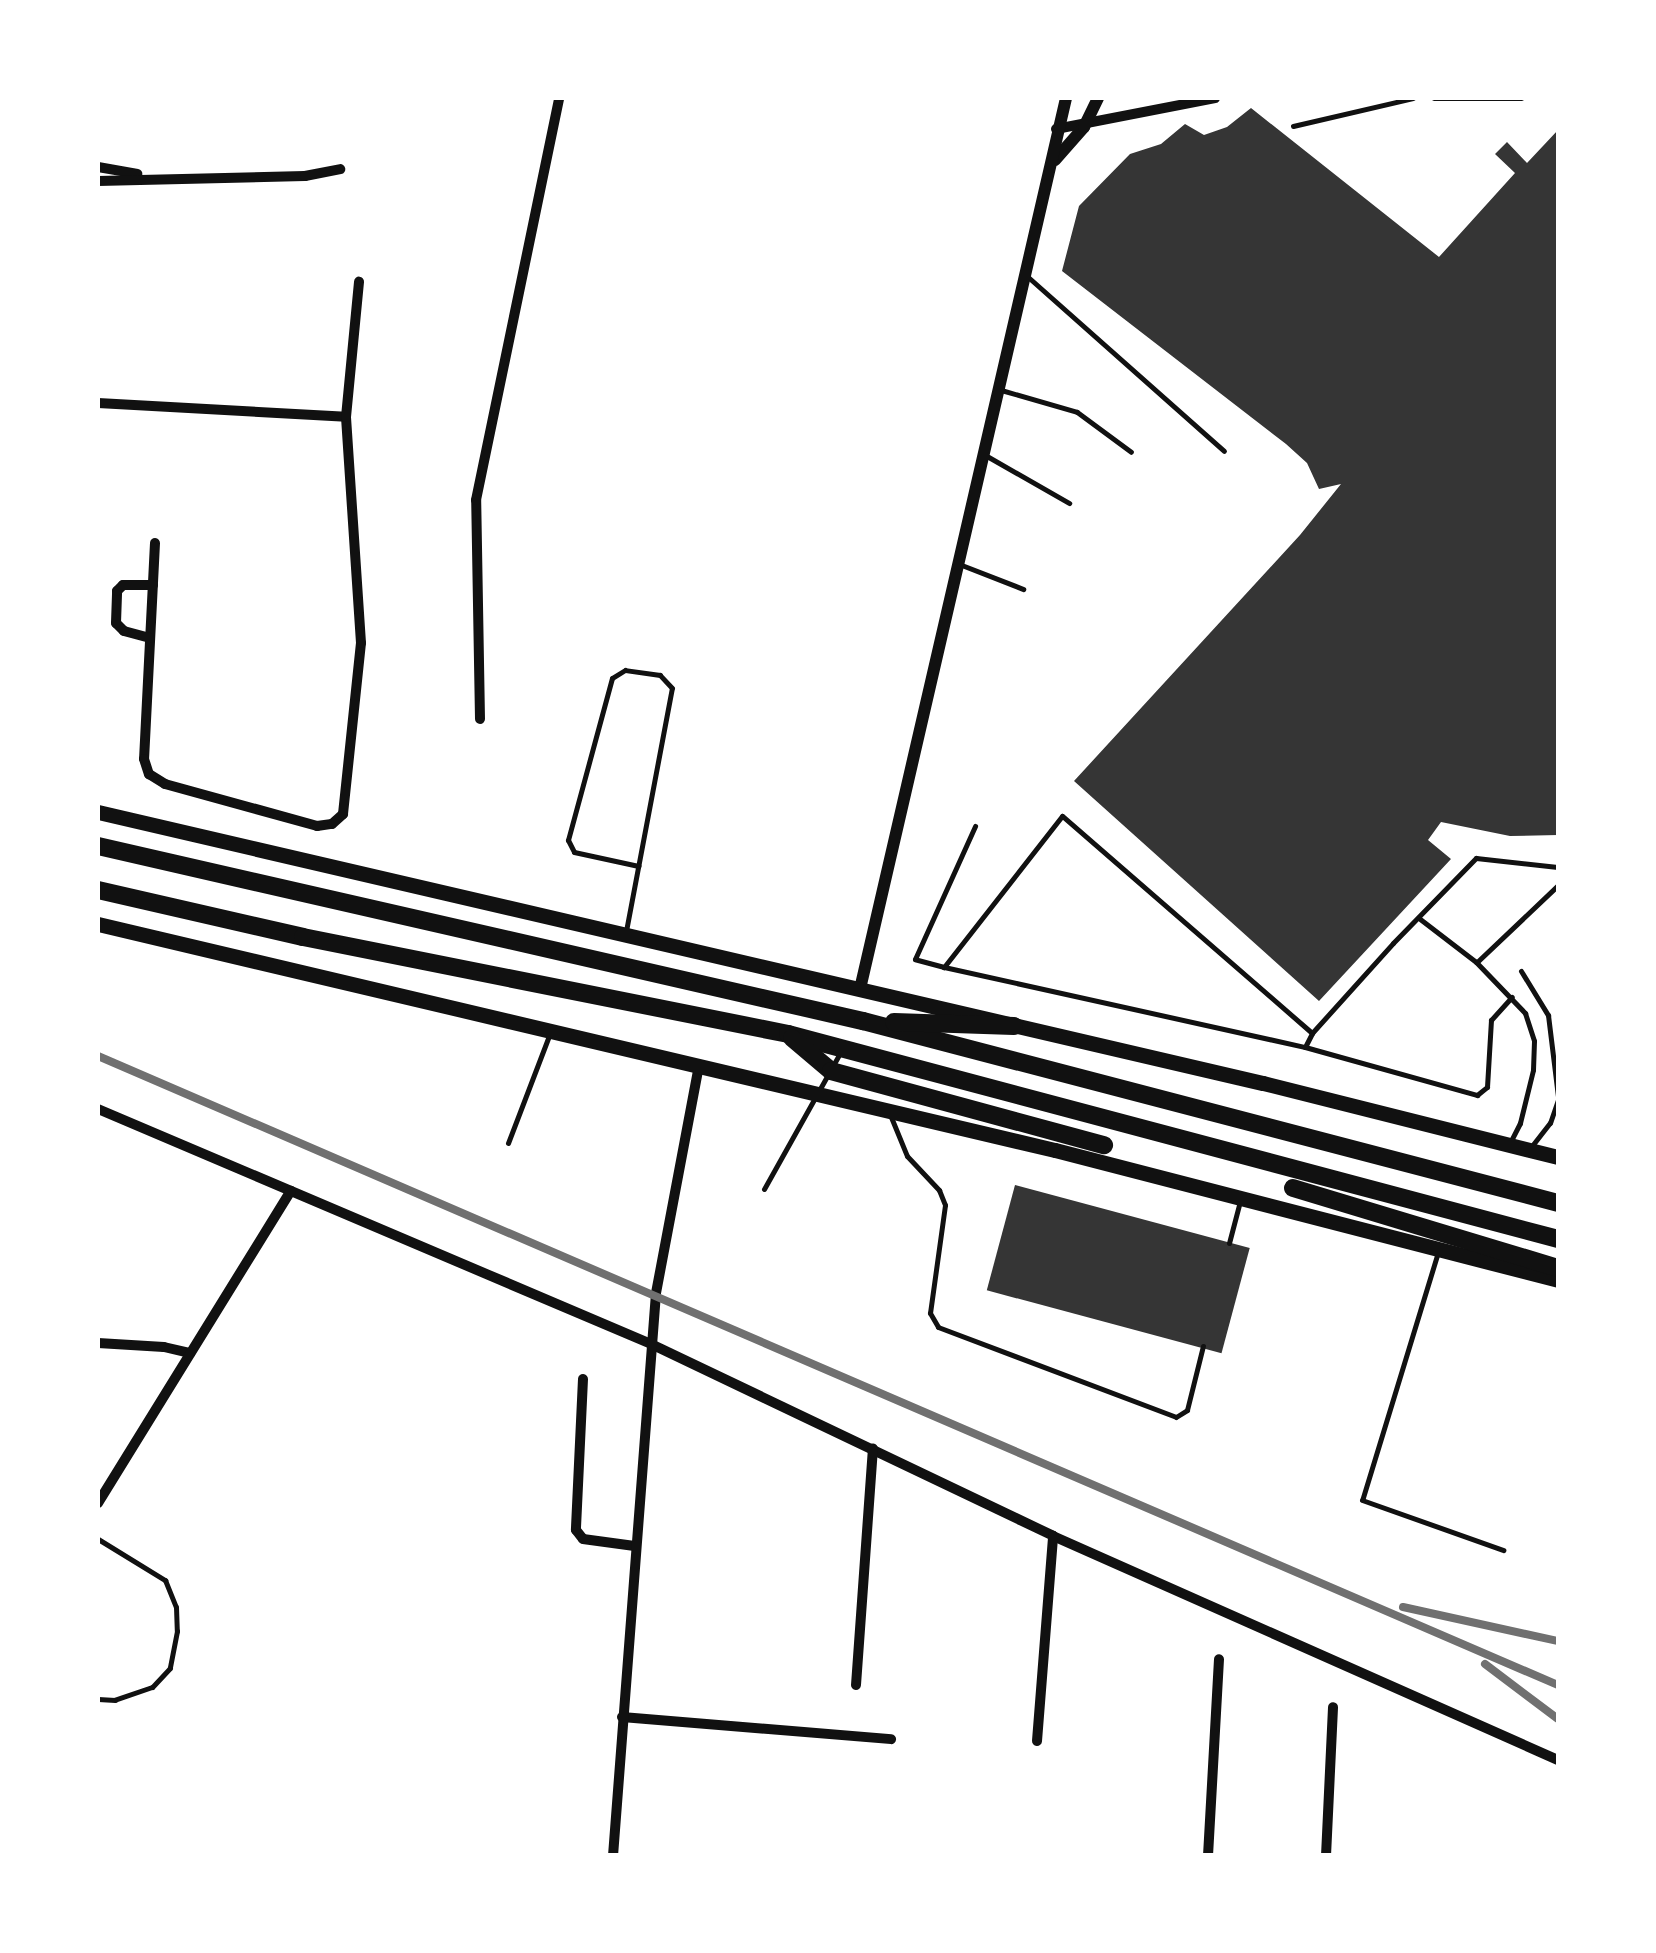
<!DOCTYPE html>
<html>
<head>
<meta charset="utf-8">
<style>
	body { margin:0 }
	#map { position:relative; width:1656px; height:1953px; overflow:hidden; background:#fff; font-family:Mulish,sans-serif }
	div>[style] { position:absolute }
	.building>* { inset:0; background:#353535; transform-origin:0 0 }
	.service>* { height:5px; margin:-2.5px; padding:0 2.5px; transform-origin:2.5px; border-radius:2.5px; background:#111 }
	.minor>* { height:10px; margin:-5px; padding:0 5px; transform-origin:5px; border-radius:5px; background:#111 }
	.tertiary>* { height:12px; margin:-6px; padding:0 6px; transform-origin:6px; border-radius:6px; background:#111 }
	.secondary>* { height:15px; margin:-7.5px; padding:0 7.5px; transform-origin:7.5px; border-radius:7.5px; background:#111 }
	.primary>* { height:18px; margin:-9px; padding:0 9px; transform-origin:9px; border-radius:9px; background:#111 }
	.rail>* { height:8px; margin:-4px; padding:0 4px; transform-origin:4px; border-radius:4px; background:#707070 }
	span { translate:-50% -50%; white-space:nowrap; text-align:center; line-height:1.15; -webkit-text-stroke:9px #fff; paint-order:stroke }
	.frame { position:absolute; inset:0; border:100px solid #fff; pointer-events:none }
</style>
</head>
<body>
<div id="map">
	<div class="building">
		<div style="clip-path:polygon(1251px 108px,1439px 257px,1515px 173px,1495px 154px,1507px 142px,1527px 163px,1558px 130px,1558px 835px,1510px 836px,1441px 822px,1428px 840px,1451px 859px,1319px 1001px,1074px 781px,1300px 535px,1341px 484px,1319px 489px,1307px 463px,1286px 444px,1062px 271px,1079px 206px,1130px 154px,1161px 144px,1185px 124px,1204px 135px,1227px 127px)"></div>
		<div style="left:1015px;top:1185px;width:243px;height:109px;rotate:15deg"></div>
	</div>
	<div class="service">
		<div style="left:1434px;top:98px;width:87px"></div>
		<div style="left:1293px;top:126px;width:123px;rotate:-13.1deg"></div>
		<div style="left:1028px;top:277px;width:262px;rotate:41.6deg"></div>
		<div style="left:1001px;top:390px;width:79px;rotate:16.1deg"></div>
		<div style="left:1077px;top:412px;width:67px;rotate:36.5deg"></div>
		<div style="left:985px;top:455px;width:97px;rotate:29.7deg"></div>
		<div style="left:959px;top:564px;width:69px;rotate:21.3deg"></div>
		<div style="left:1420px;top:919px;width:71px;rotate:37.5deg"></div>
		<div style="left:1476px;top:962px;width:71px;rotate:46.1deg"></div>
		<div style="left:1525px;top:1013px;width:29px;rotate:72deg"></div>
		<div style="left:1534px;top:1041px;width:29px;rotate:92deg"></div>
		<div style="left:1533px;top:1070px;width:55px;rotate:103.8deg"></div>
		<div style="left:1520px;top:1123px;width:22px;rotate:117deg"></div>
		<div style="left:626px;top:931px;width:247px;rotate:-79.3deg"></div>
		<div style="left:672px;top:688px;width:18px;rotate:-133deg"></div>
		<div style="left:660px;top:675px;width:35px;rotate:-172deg"></div>
		<div style="left:625px;top:670px;width:15px;rotate:148deg"></div>
		<div style="left:612px;top:678px;width:168px;rotate:105.2deg"></div>
		<div style="left:568px;top:840px;width:13px;rotate:63deg"></div>
		<div style="left:574px;top:852px;width:66px;rotate:12.3deg"></div>
		<div style="left:1477px;top:962px;width:112px;rotate:-43.5deg"></div>
		<div style="left:944px;top:967px;width:30px;rotate:-165deg"></div>
		<div style="left:915px;top:959px;width:146px;rotate:-65.7deg"></div>
		<div style="left:1521px;top:971px;width:52px;rotate:58.5deg"></div>
		<div style="left:1548px;top:1015px;width:82px;rotate:83deg"></div>
		<div style="left:1312px;top:1033px;width:331px;rotate:-139deg"></div>
		<div style="left:1062px;top:816px;width:192px;rotate:128deg"></div>
		<div style="left:944px;top:967px;width:370px;rotate:12.5deg"></div>
		<div style="left:1305px;top:1047px;width:179px;rotate:15.6deg"></div>
		<div style="left:1477px;top:1095px;width:13px;rotate:-39deg"></div>
		<div style="left:1487px;top:1087px;width:67px;rotate:-86.6deg"></div>
		<div style="left:1491px;top:1020px;width:31px;rotate:-48deg"></div>
		<div style="left:1305px;top:1047px;width:16px;rotate:-63deg"></div>
		<div style="left:1312px;top:1033px;width:121px;rotate:-48deg"></div>
		<div style="left:1393px;top:943px;width:119px;rotate:-45.7deg"></div>
		<div style="left:1476px;top:858px;width:82px;rotate:6.3deg"></div>
		<div style="left:891px;top:1117px;width:42px;rotate:67.7deg"></div>
		<div style="left:907px;top:1156px;width:47px;rotate:46.7deg"></div>
		<div style="left:939px;top:1190px;width:16px;rotate:68deg"></div>
		<div style="left:945px;top:1205px;width:109px;rotate:97.9deg"></div>
		<div style="left:930px;top:1313px;width:16px;rotate:60deg"></div>
		<div style="left:938px;top:1327px;width:254px;rotate:20.7deg"></div>
		<div style="left:1176px;top:1417px;width:13px;rotate:-32deg"></div>
		<div style="left:1187px;top:1410px;width:66px;rotate:-76deg"></div>
		<div style="left:508px;top:1143px;width:118px;rotate:-69.1deg"></div>
		<div style="left:1531px;top:1147px;width:31px;rotate:-52deg"></div>
		<div style="left:1550px;top:1123px;width:24px;rotate:-71deg"></div>
		<div style="left:764px;top:1189px;width:158px;rotate:-60.8deg"></div>
		<div style="left:1229px;top:1243px;width:43px;rotate:-75.3deg"></div>
		<div style="left:1438px;top:1252px;width:259px;rotate:107deg"></div>
		<div style="left:1362px;top:1500px;width:150px;rotate:19.5deg"></div>
		<div style="left:98px;top:1539px;width:79px;rotate:31.5deg"></div>
		<div style="left:165px;top:1580px;width:29px;rotate:68deg"></div>
		<div style="left:176px;top:1607px;width:24px;rotate:88deg"></div>
		<div style="left:177px;top:1631px;width:38px;rotate:101deg"></div>
		<div style="left:170px;top:1668px;width:26px;rotate:133deg"></div>
		<div style="left:152px;top:1687px;width:39px;rotate:161deg"></div>
		<div style="left:115px;top:1700px;width:17px;rotate:-177deg"></div>
	</div>
	<div class="minor">
		<div style="left:1056px;top:129px;width:162px;rotate:-11deg"></div>
		<div style="left:98px;top:167px;width:40px;rotate:10deg"></div>
		<div style="left:98px;top:181px;width:207px;rotate:-1.4deg"></div>
		<div style="left:305px;top:176px;width:36px;rotate:-11deg"></div>
		<div style="left:98px;top:403px;width:248px;rotate:3.2deg"></div>
		<div style="left:155px;top:543px;width:216px;rotate:92.9deg"></div>
		<div style="left:144px;top:759px;width:16px;rotate:72deg"></div>
		<div style="left:149px;top:774px;width:19px;rotate:32deg"></div>
		<div style="left:165px;top:784px;width:158px;rotate:15.4deg"></div>
		<div style="left:317px;top:826px;width:15px;rotate:-8deg"></div>
		<div style="left:332px;top:824px;width:15px;rotate:-42deg"></div>
		<div style="left:343px;top:814px;width:172px;rotate:-84deg"></div>
		<div style="left:361px;top:643px;width:226px;rotate:-93.8deg"></div>
		<div style="left:346px;top:417px;width:136px;rotate:-84.5deg"></div>
		<div style="left:150px;top:638px;width:27px;rotate:-165deg"></div>
		<div style="left:124px;top:631px;width:11px;rotate:-135deg"></div>
		<div style="left:116px;top:623px;width:32px;rotate:-88deg"></div>
		<div style="left:117px;top:591px;width:8px;rotate:-45deg"></div>
		<div style="left:123px;top:585px;width:30px"></div>
		<div style="left:480px;top:719px;width:219px;rotate:-91deg"></div>
		<div style="left:476px;top:500px;width:410px;rotate:-78.3deg"></div>
		<div style="left:98px;top:1109px;width:601px;rotate:23.02deg"></div>
		<div style="left:651px;top:1344px;width:445px;rotate:25.5deg"></div>
		<div style="left:1053px;top:1536px;width:552px;rotate:23.92deg"></div>
		<div style="left:98px;top:1343px;width:66px;rotate:3.5deg"></div>
		<div style="left:164px;top:1347px;width:27px;rotate:13deg"></div>
		<div style="left:583px;top:1379px;width:151px;rotate:92.7deg"></div>
		<div style="left:576px;top:1530px;width:11px;rotate:52deg"></div>
		<div style="left:583px;top:1539px;width:52px;rotate:7.7deg"></div>
		<div style="left:98px;top:1503px;width:367px;rotate:-58.3deg"></div>
		<div style="left:856px;top:1685px;width:237px;rotate:-85.9deg"></div>
		<div style="left:622px;top:1717px;width:270px;rotate:4.7deg"></div>
		<div style="left:1037px;top:1741px;width:206px;rotate:-85.5deg"></div>
		<div style="left:613px;top:1856px;width:565px;rotate:-85.63deg"></div>
		<div style="left:656px;top:1293px;width:232px;rotate:-79.3deg"></div>
		<div style="left:1208px;top:1856px;width:197px;rotate:-86.8deg"></div>
		<div style="left:1326px;top:1856px;width:149px;rotate:-87.3deg"></div>
	</div>
	<div class="tertiary">
		<div style="left:1055px;top:160px;width:44px;rotate:-48.7deg"></div>
		<div style="left:1084px;top:127px;width:32px;rotate:-64deg"></div>
		<div style="left:860px;top:989px;width:915px;rotate:-76.98deg"></div>
	</div>
	<div class="secondary">
		<div style="left:98px;top:812px;width:1196px;rotate:13.1deg"></div>
		<div style="left:1263px;top:1083px;width:304px;rotate:14.1deg"></div>
		<div style="left:98px;top:924px;width:983px;rotate:13.29deg"></div>
		<div style="left:1055px;top:1150px;width:520px;rotate:14.49deg"></div>
	</div>
	<div class="primary">
		<div style="left:98px;top:846px;width:785px;rotate:12.89deg"></div>
		<div style="left:863px;top:1021px;width:718px;rotate:14.67deg"></div>
		<div style="left:98px;top:890px;width:210px;rotate:12.9deg"></div>
		<div style="left:303px;top:937px;width:495px;rotate:11.3deg"></div>
		<div style="left:788px;top:1034px;width:797px;rotate:14.91deg"></div>
		<div style="left:894px;top:1022px;width:120px;rotate:1.9deg"></div>
		<div style="left:792px;top:1038px;width:51px;rotate:40.2deg"></div>
		<div style="left:831px;top:1071px;width:283px;rotate:15.2deg"></div>
		<div style="left:1293px;top:1188px;width:277px;rotate:16.8deg"></div>
	</div>
	<div class="rail">
		<div style="left:98px;top:1056px;width:1590px;rotate:23.31deg"></div>
		<div style="left:1403px;top:1607px;width:159px;rotate:12.4deg"></div>
		<div style="left:1485px;top:1664px;width:91px;rotate:37deg"></div>
	</div>
	<div class="frame"></div>
</div>
</body>
</html>
